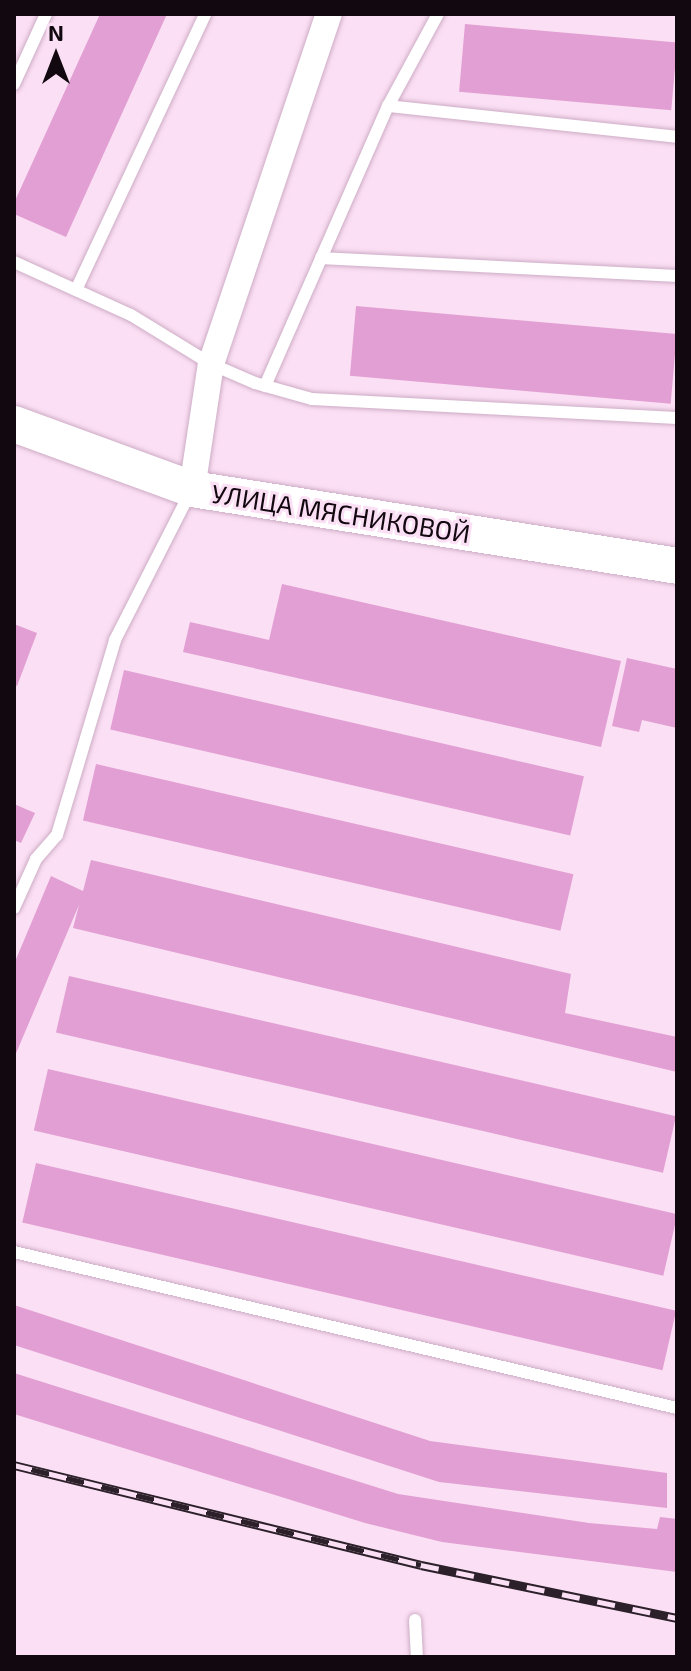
<!DOCTYPE html>
<html>
<head>
<meta charset="utf-8">
<style>
	body { margin:0 }
	#map { position:relative; width:691px; height:1671px; overflow:hidden; background:#fbdff4; font-family:"Exo 2",sans-serif }
	div>[style] { position:absolute }
	.building>* { inset:0; background:#e29fd3; transform-origin:0 0 }
	.roads { filter:drop-shadow(0 0 2px #cdacc5) drop-shadow(0 0 2px #cdacc5) }
	.lane>* { height:12px; margin:-6px; padding:0 6px; transform-origin:6px; border-radius:6px; background:#fff }
	.street>* { height:26px; margin:-13px; padding:0 13px; transform-origin:13px; border-radius:13px; background:#fff }
	.secondary>* { height:36px; margin:-18px; padding:0 18px; transform-origin:18px; border-radius:18px; background:#fff }
	.rail>* { height:9px; margin-top:-4.5px; transform-origin:0; background:repeating-linear-gradient(90deg,#fbdff4 0 18px,#2c202a 0 36px); box-sizing:border-box; border-block:2px solid #2c202a }
	span { translate:-50% -50%; white-space:nowrap; text-align:center; line-height:1.15; -webkit-text-stroke:6px #fbdff4; paint-order:stroke }
	.street-label { font-size:26px; color:#120810 }
	.frame { position:absolute; inset:0; border:16px solid #120810; pointer-events:none }
	.north { position:absolute; left:16px; top:16px; width:80px; height:80px; -webkit-text-stroke:6px #fbdff4; paint-order:stroke; rotate:0deg; font-size:22px; font-weight:700; line-height:32px; text-align:center; color:#120810 }
	.north::after { content:''; display:block; margin:auto; width:28px; height:36px; background:#120810; clip-path:polygon(50% 0,100% 100%,50% 72%,0 100%) }
</style>
</head>
<body>
<div id="map">
	<div class="building">
		<div style="clip-path:polygon(100px 14px,167px 14px,66px 237px,14px 214px,14px 203px)"></div>
		<div style="left:465px;top:24px;width:213px;height:68px;rotate:5deg"></div>
		<div style="left:356px;top:306px;width:322px;height:70px;rotate:5deg"></div>
		<div style="clip-path:polygon(282px 584px,621px 661px,601px 747px,183px 652px,190px 622px,269px 640px)"></div>
		<div style="clip-path:polygon(14px 624px,37px 633px,17px 686px,14px 685px)"></div>
		<div style="clip-path:polygon(627px 658px,677px 669px,677px 728px,642px 720px,639px 732px,612px 726px)"></div>
		<div style="left:124px;top:670px;width:472px;height:61px;rotate:13deg"></div>
		<div style="left:96px;top:764px;width:490px;height:58px;rotate:13deg"></div>
		<div style="clip-path:polygon(14px 804px,35px 813px,21px 843px,14px 840px)"></div>
		<div style="clip-path:polygon(91px 860px,571px 974px,565px 1013px,677px 1037px,677px 1072px,73px 928px,79px 905px,14px 1058px,14px 964px,51px 876px,83px 891px)"></div>
		<div style="left:69px;top:976px;width:623px;height:58px;rotate:13deg"></div>
		<div style="left:48px;top:1069px;width:646px;height:63px;rotate:13deg"></div>
		<div style="left:36px;top:1163px;width:657px;height:61px;rotate:13deg"></div>
		<div style="clip-path:polygon(14px 1305px,430px 1441px,667px 1473px,667px 1508px,439px 1482px,14px 1345px)"></div>
		<div style="clip-path:polygon(14px 1373px,398px 1494px,589px 1523px,657px 1529px,660px 1517px,677px 1519px,677px 1572px,442px 1542px,365px 1523px,14px 1414px)"></div>
	</div>
	<div class="roads">
		<div class="lane">
			<div style="left:14px;top:84px;width:77px;rotate:-65.4deg"></div>
			<div style="left:388px;top:106px;width:291px;rotate:6.1deg"></div>
			<div style="left:321px;top:258px;width:356px;rotate:2.9deg"></div>
			<div style="left:14px;top:262px;width:128px;rotate:24.4deg"></div>
			<div style="left:131px;top:315px;width:94px;rotate:31.5deg"></div>
			<div style="left:211px;top:364px;width:48px;rotate:23.4deg"></div>
			<div style="left:255px;top:383px;width:59px;rotate:15.7deg"></div>
			<div style="left:312px;top:399px;width:365px;rotate:3deg"></div>
			<div style="left:76px;top:290px;width:305px;rotate:-64.9deg"></div>
			<div style="left:265px;top:386px;width:306px;rotate:-66.3deg"></div>
			<div style="left:388px;top:106px;width:105px;rotate:-61.5deg"></div>
			<div style="left:14px;top:908px;width:54px;rotate:-65.8deg"></div>
			<div style="left:36px;top:859px;width:32px;rotate:-49deg"></div>
			<div style="left:57px;top:835px;width:203px;rotate:-73.4deg"></div>
			<div style="left:115px;top:640px;width:167px;rotate:-63deg"></div>
			<div style="left:14px;top:1252px;width:681px;rotate:13.24deg"></div>
			<div style="left:415px;top:1620px;width:37px;rotate:87deg"></div>
		</div>
		<div class="street">
			<div style="left:192px;top:489px;width:126px;rotate:-81.4deg"></div>
			<div style="left:211px;top:364px;width:369px;rotate:-71.4deg"></div>
		</div>
		<div class="secondary">
			<div style="left:14px;top:424px;width:189px;rotate:20.1deg"></div>
			<div style="left:192px;top:489px;width:491px;rotate:9deg"></div>
		</div>
	</div>
	<div class="rail">
		<div style="left:14px;top:1465px;width:419px;rotate:13.8deg"></div>
		<div style="left:421px;top:1565px;width:261px;rotate:11.7deg"></div>
	</div>
	<div class="street-label">
		<span style="left:341px;top:513px;rotate:9deg">УЛИЦА МЯСНИКОВОЙ</span>
	</div>
	<div class="frame"></div>
	<div class="north">N</div>
</div>
</body>
</html>
